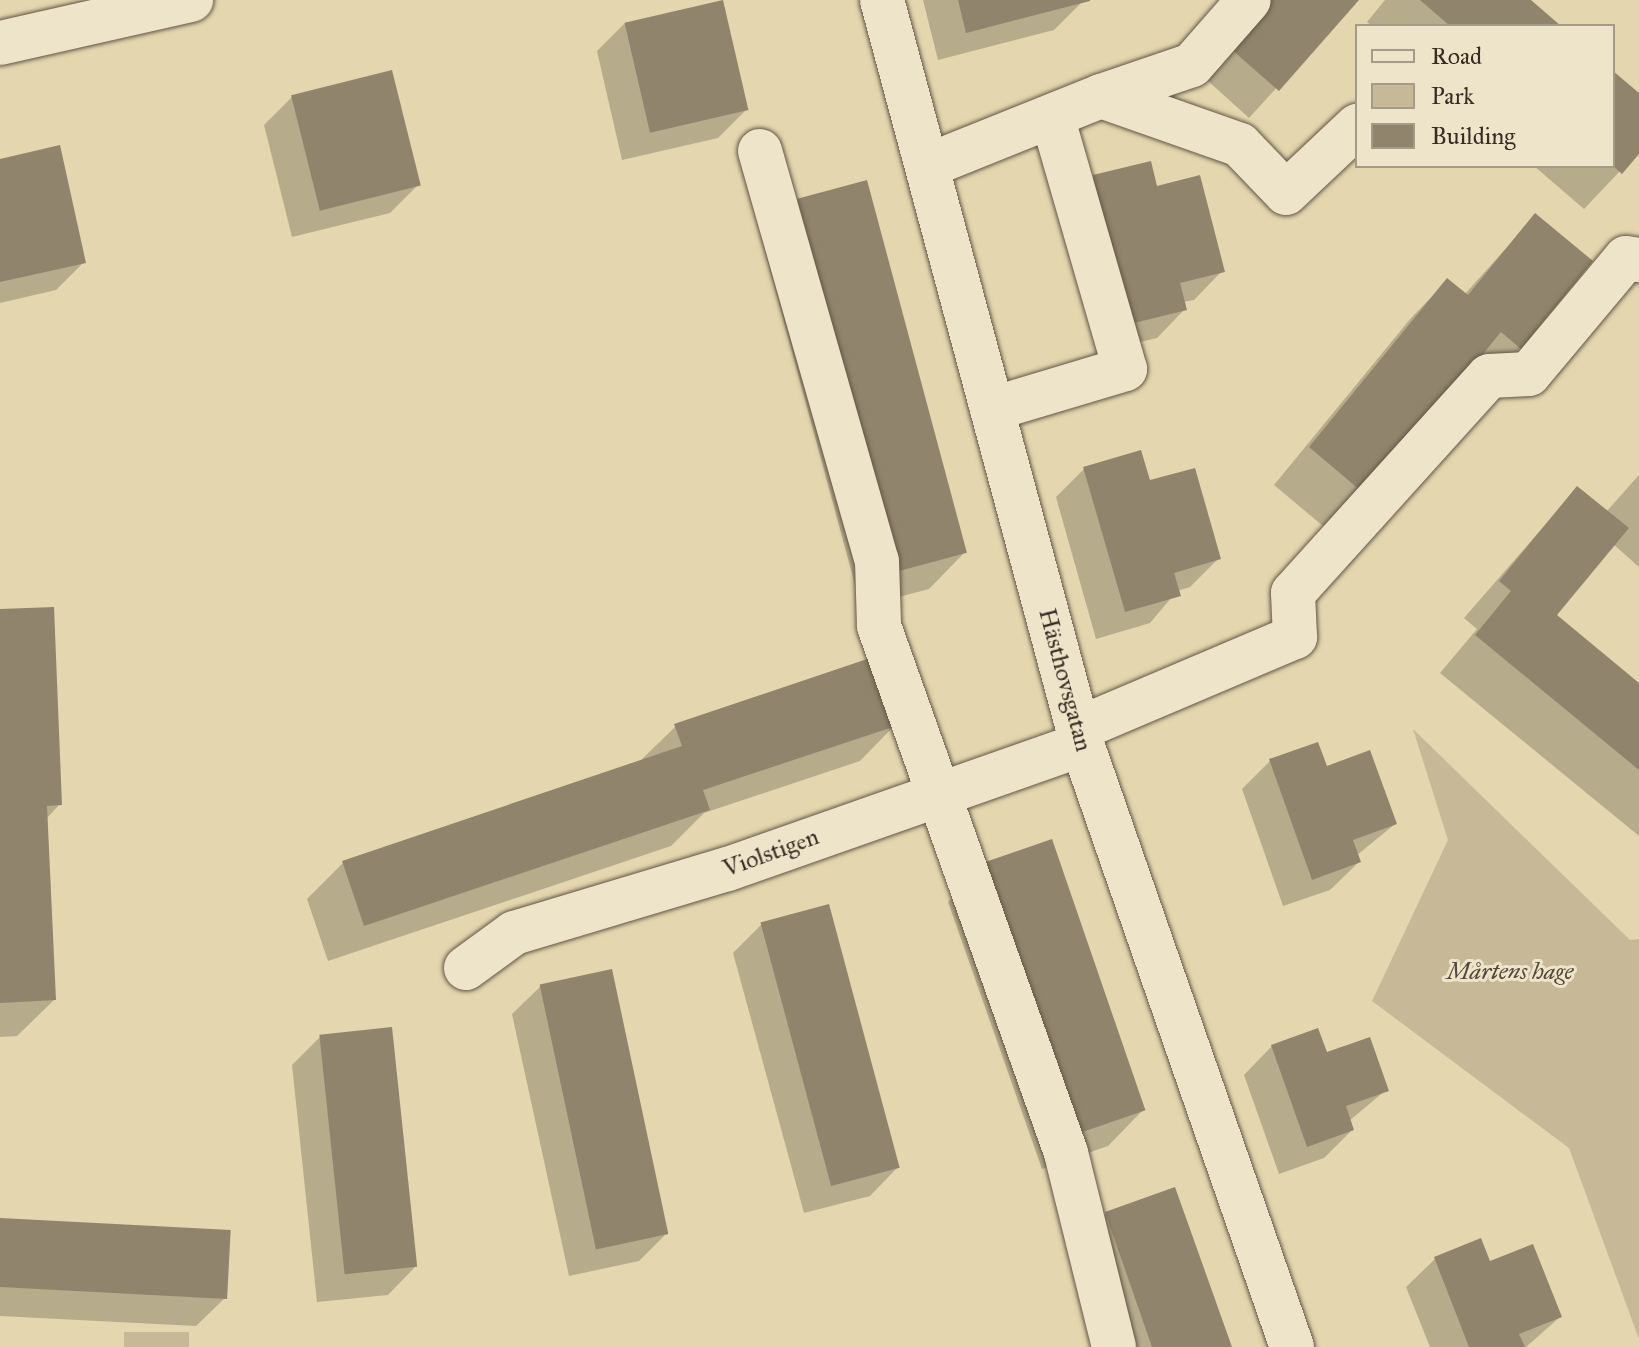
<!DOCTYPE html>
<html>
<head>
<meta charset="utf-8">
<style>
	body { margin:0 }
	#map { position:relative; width:1639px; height:1347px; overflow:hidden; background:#e4d6ae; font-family:"IM FELL Great Primer",serif }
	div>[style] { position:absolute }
	.green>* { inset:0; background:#c7b997; transform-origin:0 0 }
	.shadow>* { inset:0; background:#0003 }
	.building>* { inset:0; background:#91846c; transform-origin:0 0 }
	.roads { filter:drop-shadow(0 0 2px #625646) drop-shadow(0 0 2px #625646) }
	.minor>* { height:44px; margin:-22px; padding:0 22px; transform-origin:22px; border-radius:22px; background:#ede4ca }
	span { translate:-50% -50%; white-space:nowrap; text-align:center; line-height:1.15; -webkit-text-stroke:6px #ede4ca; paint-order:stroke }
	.street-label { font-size:24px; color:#372c24 }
	.park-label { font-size:24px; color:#54483b; font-style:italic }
	.legend { position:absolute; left:1355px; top:24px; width:260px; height:144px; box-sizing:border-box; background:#ede4ca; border:2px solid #a49a88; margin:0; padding:10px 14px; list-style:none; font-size:24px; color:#372c24 }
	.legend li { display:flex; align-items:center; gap:16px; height:40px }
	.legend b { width:40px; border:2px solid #a49a88 }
</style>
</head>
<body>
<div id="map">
	<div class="green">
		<div style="clip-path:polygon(1413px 729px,1630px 940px,1639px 939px,1639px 1339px,1569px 1148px,1372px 1001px,1448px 840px)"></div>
		<div style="left:124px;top:1332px;width:65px;height:15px"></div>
	</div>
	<div class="shadow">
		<div style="clip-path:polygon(923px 0,1082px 0,1082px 2px,1054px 30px,938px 60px)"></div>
		<div style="clip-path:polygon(1260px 0,1357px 0,1249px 118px,1197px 71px)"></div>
		<div style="clip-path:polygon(1385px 0,1528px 0,1558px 26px,1372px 26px,1367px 22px)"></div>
		<div style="clip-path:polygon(625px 23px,746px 110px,718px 138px,622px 160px,597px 51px)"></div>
		<div style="clip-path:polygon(1613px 73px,1639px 96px,1639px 151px,1584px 209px,1534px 166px,1613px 166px)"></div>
		<div style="clip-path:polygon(292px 97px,419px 184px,390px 213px,292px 237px,264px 125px)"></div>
		<div style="clip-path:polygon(0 161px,84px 262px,56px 290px,0 303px)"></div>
		<div style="clip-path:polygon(1094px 177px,1156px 188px,1222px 271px,1194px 300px,1183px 302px,1185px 309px,1157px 338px,1102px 351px,1066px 206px)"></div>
		<div style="clip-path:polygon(798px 200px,965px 552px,929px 589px,861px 607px,761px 237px)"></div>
		<div style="clip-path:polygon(1535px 216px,1590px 262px,1520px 348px,1329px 531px,1274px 485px,1411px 318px,1447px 281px,1464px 295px)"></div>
		<div style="clip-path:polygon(1084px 469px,1148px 483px,1219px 558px,1190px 587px,1177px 591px,1150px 623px,1096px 639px,1056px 497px)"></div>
		<div style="clip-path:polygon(1639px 475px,1639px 567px,1613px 544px,1554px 616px,1639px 686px,1639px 836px,1440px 673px,1477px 629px,1464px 618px,1577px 488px,1606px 512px)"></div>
		<div style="clip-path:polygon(0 611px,60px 804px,46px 819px,54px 1000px,17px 1036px,0 1037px)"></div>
		<div style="clip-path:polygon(896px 724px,860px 761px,704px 813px,671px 846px,328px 961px,307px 899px,344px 862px,638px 763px,676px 726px)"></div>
		<div style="clip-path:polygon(1270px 761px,1325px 768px,1395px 824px,1356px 856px,1359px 862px,1330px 890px,1283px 906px,1242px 789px)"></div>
		<div style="clip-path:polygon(985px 865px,1144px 1109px,1108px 1146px,1042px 1169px,948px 902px)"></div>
		<div style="clip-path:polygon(762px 924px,898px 1167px,870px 1196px,804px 1213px,733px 953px)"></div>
		<div style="clip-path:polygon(541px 986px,667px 1233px,639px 1261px,569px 1276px,512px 1014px)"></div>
		<div style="clip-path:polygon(320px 1037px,416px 1266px,388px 1295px,317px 1302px,292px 1065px)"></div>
		<div style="clip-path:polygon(1272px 1046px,1325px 1055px,1386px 1090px,1349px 1121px,1352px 1130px,1324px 1158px,1279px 1174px,1244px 1075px)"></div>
		<div style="clip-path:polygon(1106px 1214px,1230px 1347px,1114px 1347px,1077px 1242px)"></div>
		<div style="clip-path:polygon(0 1220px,225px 1298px,196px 1326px,0 1316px)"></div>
		<div style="clip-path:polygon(1480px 1241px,1489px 1264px,1560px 1317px,1526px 1347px,1430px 1347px,1406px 1287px,1435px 1259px)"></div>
	</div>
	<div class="building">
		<div style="left:723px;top:0;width:113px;height:101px;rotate:77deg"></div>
		<div style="clip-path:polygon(958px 0,1090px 0,1090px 1px,966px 33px)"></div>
		<div style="clip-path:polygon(1260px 0,1359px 0,1279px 91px,1223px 42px)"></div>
		<div style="clip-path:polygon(1420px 0,1531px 0,1561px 26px,1450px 26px)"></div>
		<div style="left:392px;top:70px;width:119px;height:104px;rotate:76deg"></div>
		<div style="clip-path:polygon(1613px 71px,1639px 93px,1639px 154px,1622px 174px,1613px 166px)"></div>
		<div style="clip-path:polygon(60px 145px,86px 263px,0 282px,0 159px)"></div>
		<div style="clip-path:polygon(1151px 161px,1157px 186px,1200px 175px,1225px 272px,1180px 283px,1187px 310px,1130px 324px,1093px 175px)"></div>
		<div style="left:867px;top:180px;width:386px;height:72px;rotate:75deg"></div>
		<div style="clip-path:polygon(1535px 213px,1593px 261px,1521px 349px,1501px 332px,1367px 496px,1309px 447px,1447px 278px,1468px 295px)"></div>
		<div style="clip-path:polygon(1141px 450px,1150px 480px,1195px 468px,1221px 559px,1174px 573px,1181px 596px,1125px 612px,1083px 467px)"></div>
		<div style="clip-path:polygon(1577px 486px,1629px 528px,1557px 615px,1639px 683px,1639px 770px,1475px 635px,1511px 591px,1499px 581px)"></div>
		<div style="clip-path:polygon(54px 607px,62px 805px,47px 806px,56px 1000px,0 1003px,0 609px)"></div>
		<div style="clip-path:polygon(876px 656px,899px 725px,703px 790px,710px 810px,364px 926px,342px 861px,682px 746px,674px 724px)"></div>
		<div style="clip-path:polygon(1318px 742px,1327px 766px,1370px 750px,1397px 824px,1353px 840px,1361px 862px,1312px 880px,1269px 759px)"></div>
		<div style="left:1052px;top:839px;width:287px;height:72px;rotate:71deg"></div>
		<div style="left:829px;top:904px;width:273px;height:71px;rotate:75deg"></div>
		<div style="left:612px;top:969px;width:271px;height:74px;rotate:78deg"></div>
		<div style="left:392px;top:1027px;width:241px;height:73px;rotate:84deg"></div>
		<div style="clip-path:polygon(1318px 1028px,1327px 1052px,1370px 1037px,1389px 1091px,1346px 1106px,1354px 1130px,1307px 1147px,1271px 1045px)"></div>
		<div style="clip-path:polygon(1175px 1187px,1232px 1347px,1152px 1347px,1105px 1212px)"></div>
		<div style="left:0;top:1218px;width:231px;height:69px;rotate:3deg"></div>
		<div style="clip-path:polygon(1481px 1238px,1490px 1261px,1533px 1244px,1562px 1317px,1519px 1334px,1525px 1347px,1469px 1347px,1434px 1257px)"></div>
	</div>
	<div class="roads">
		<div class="minor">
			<div style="left:882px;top:0;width:770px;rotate:74.95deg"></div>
			<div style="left:1082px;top:744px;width:639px;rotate:70.8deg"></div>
			<div style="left:0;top:43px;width:196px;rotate:-12.7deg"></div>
			<div style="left:1101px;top:96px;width:96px;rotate:-18.8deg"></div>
			<div style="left:1192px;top:65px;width:86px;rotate:-48.8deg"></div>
			<div style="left:760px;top:151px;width:426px;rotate:74.1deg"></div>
			<div style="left:877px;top:561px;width:65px;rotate:88.2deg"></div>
			<div style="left:879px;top:626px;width:559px;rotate:70.46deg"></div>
			<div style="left:1066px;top:1153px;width:200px;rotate:76.1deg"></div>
			<div style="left:927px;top:166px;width:188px;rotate:-21.9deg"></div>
			<div style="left:1101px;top:96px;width:147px;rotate:19.4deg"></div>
			<div style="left:1240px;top:145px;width:66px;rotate:46.2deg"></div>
			<div style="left:1286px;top:193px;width:98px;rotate:-43.3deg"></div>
			<div style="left:992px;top:409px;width:139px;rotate:-16.7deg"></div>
			<div style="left:1125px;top:369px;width:263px;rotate:-106.1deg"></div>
			<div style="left:1078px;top:729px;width:236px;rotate:-23deg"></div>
			<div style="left:1295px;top:637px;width:44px;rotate:-92.6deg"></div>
			<div style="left:1293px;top:593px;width:292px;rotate:-47.9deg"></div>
			<div style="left:1489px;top:376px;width:40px;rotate:-2.9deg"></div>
			<div style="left:1529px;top:374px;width:151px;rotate:-50.1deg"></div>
			<div style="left:1626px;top:258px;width:13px;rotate:9deg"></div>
			<div style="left:466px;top:968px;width:59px;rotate:-36.1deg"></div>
			<div style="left:514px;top:933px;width:223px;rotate:-16.7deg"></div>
			<div style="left:728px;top:869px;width:375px;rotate:-19.4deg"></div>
		</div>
	</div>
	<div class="street-label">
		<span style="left:1065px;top:680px;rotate:75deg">Hästhovsgatan</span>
		<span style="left:771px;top:853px;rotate:-20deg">Violstigen</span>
	</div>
	<div class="park-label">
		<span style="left:1510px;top:972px">Mårtens hage</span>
	</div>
	<ul class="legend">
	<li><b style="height:10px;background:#ede4ca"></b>Road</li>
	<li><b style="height:22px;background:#c7b997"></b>Park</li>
	<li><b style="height:22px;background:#91846c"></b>Building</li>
	</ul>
</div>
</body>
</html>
